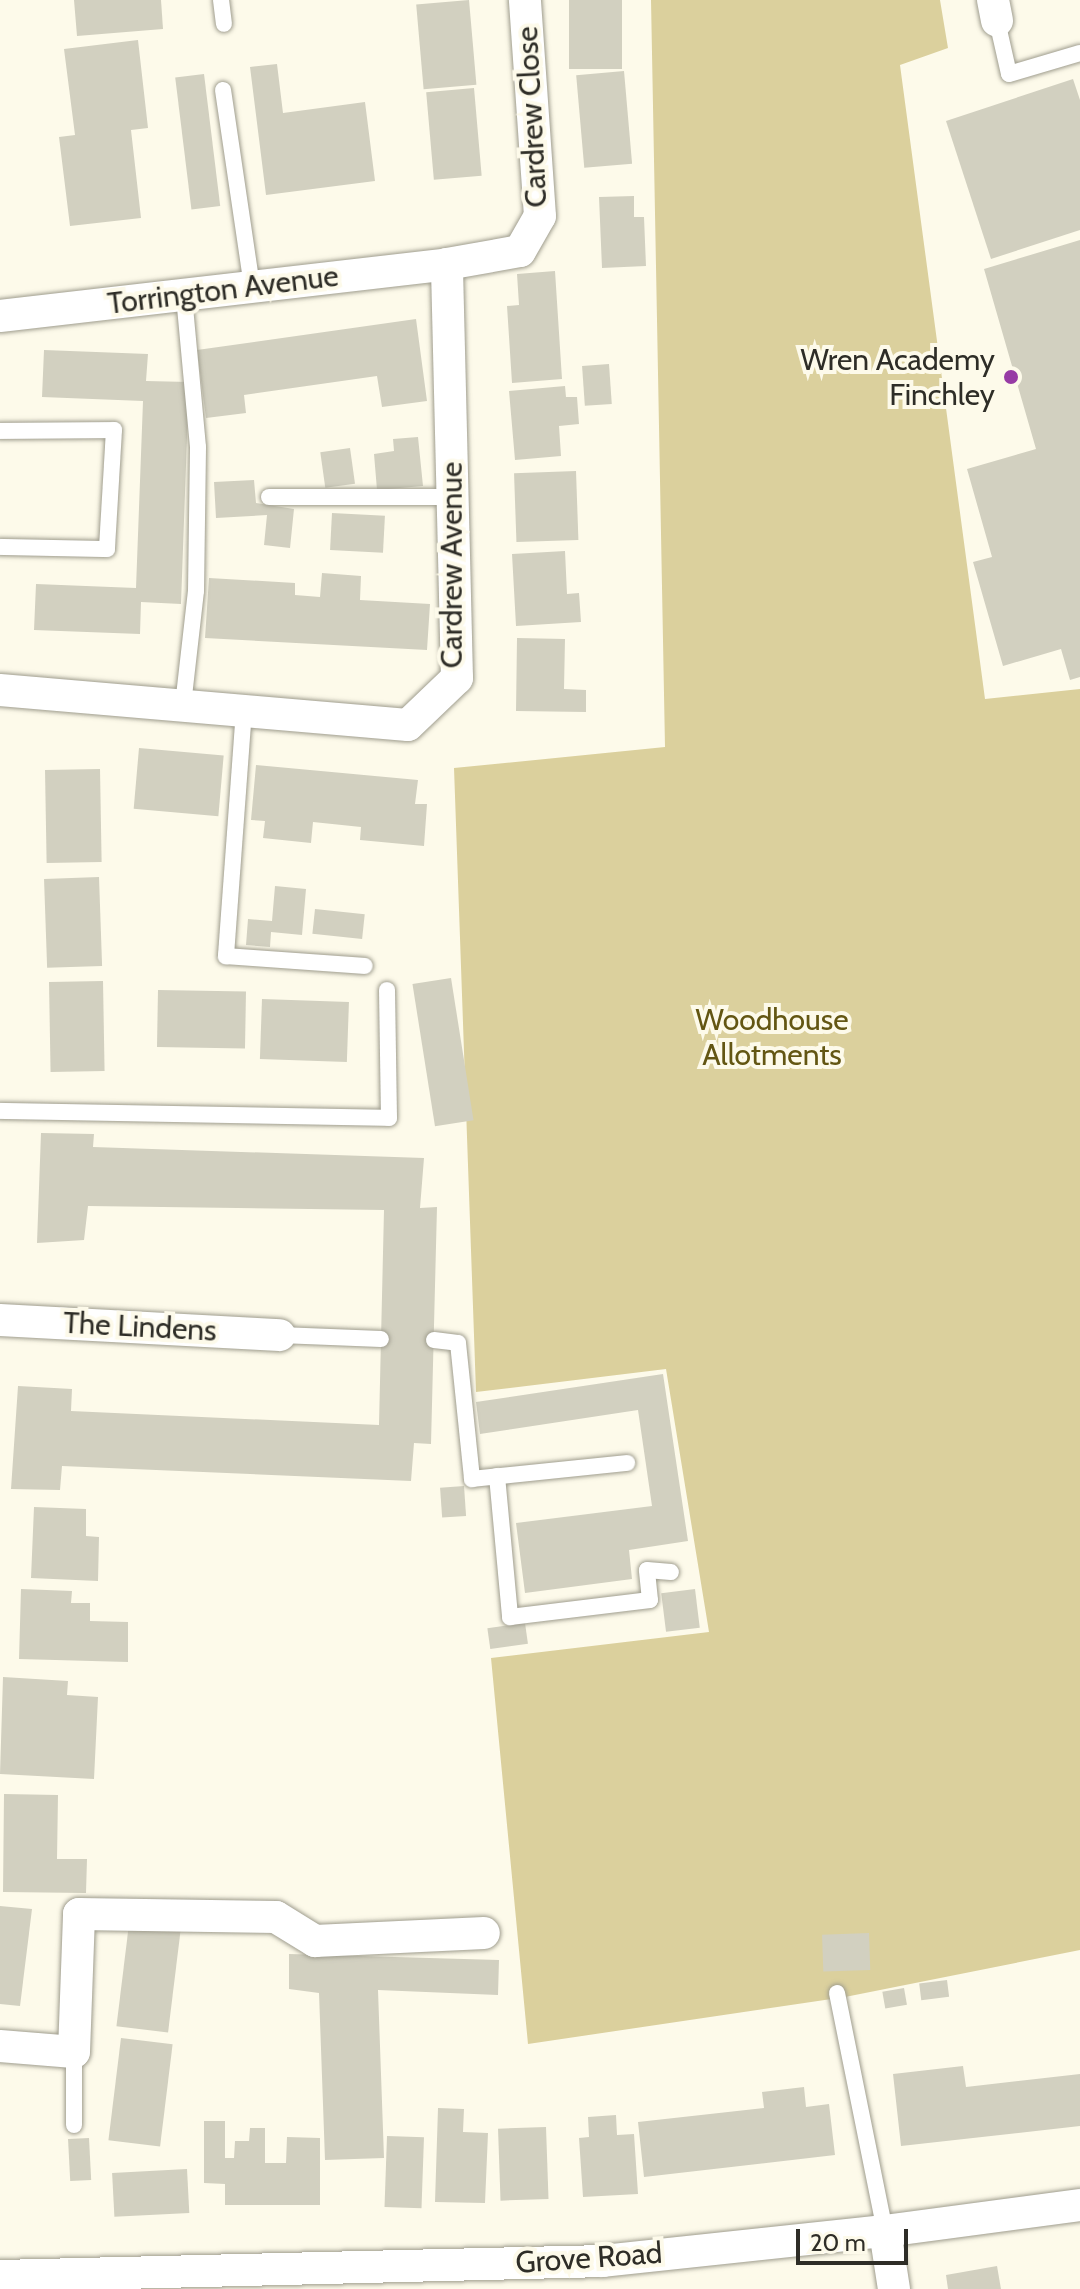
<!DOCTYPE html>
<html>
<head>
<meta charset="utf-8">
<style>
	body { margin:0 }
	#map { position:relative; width:1080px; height:2289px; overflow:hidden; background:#fdfaea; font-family:Cabin,sans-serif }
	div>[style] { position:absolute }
	.green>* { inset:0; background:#dbd09d }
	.building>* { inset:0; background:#d2d0c0; transform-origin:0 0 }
	.roads { filter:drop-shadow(0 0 2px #9f9d8e) drop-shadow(0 0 2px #9f9d8e) }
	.service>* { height:16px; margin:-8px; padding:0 8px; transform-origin:8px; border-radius:8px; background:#fff }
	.minor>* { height:32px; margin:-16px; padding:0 16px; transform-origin:16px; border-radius:16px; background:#fff }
	.dots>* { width:22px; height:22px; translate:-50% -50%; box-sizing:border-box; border:4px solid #fdfaea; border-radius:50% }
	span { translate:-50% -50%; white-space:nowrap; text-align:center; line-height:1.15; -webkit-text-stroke:8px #fdfaea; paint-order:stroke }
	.street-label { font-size:30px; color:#2e2d27 }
	.poi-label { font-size:30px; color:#2e2d27 }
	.right { translate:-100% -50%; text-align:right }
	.park-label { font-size:30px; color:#635613 }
	.scale { position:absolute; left:796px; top:2229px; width:112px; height:36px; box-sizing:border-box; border:4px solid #2e2d27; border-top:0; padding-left:10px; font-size:24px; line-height:28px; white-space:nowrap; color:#2e2d27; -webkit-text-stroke:6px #fdfaea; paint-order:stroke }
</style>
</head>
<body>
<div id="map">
	<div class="green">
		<div style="clip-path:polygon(651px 0,940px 0,948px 48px,900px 65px,985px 699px,1080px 689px,1080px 1950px,845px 1997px,528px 2044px,491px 1658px,709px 1632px,666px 1369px,476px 1392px,454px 768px,665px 747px)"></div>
	</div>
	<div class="building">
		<div style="clip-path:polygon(74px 0,161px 0,163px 29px,77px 36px)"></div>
		<div style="left:469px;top:0;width:85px;height:53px;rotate:85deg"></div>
		<div style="left:569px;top:0;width:53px;height:69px"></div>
		<div style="clip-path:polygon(138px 40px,148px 128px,131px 130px,141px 218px,70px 226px,59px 137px,75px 135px,64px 49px)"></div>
		<div style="clip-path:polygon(277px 64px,283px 113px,365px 102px,375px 181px,266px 195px,250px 67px)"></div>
		<div style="left:624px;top:71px;width:93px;height:48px;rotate:85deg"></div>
		<div style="left:204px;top:74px;width:133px;height:29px;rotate:83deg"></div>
		<div style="clip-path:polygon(1073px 79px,1080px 100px,1080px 230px,991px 259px,946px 121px)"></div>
		<div style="left:474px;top:88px;width:88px;height:48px;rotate:85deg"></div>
		<div style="clip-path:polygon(634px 196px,634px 217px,644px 217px,646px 266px,602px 268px,599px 197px)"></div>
		<div style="clip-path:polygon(1080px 240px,1080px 677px,1070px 680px,1061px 649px,1003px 666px,973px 562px,992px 557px,967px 469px,1036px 449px,984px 269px)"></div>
		<div style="clip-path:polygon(555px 271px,562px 379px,512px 383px,507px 306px,519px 305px,517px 274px)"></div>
		<div style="clip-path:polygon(416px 319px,427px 401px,382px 407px,377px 376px,244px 395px,246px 413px,206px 418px,197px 350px)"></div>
		<div style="clip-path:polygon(44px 350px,148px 354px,146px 381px,189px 382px,181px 604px,141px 602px,140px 634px,34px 630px,36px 584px,136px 588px,143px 401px,42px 397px)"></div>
		<div style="left:609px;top:364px;width:40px;height:27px;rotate:86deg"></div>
		<div style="clip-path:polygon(565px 386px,566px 397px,577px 397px,579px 424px,559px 426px,561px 456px,515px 460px,509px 391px)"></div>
		<div style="clip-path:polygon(418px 437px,423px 486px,377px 490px,374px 454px,394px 451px,393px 439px)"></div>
		<div style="left:350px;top:448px;width:36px;height:30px;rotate:82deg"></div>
		<div style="left:576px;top:471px;width:69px;height:62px;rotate:88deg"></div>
		<div style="clip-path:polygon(254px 480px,256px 503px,294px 509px,290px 548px,264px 545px,267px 515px,216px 518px,214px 482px)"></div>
		<div style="left:332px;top:513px;width:53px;height:37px;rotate:3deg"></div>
		<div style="clip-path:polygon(565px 551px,567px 594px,579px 593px,581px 622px,516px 626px,512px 554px)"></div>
		<div style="clip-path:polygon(322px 573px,361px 576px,360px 600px,430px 604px,427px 650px,205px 638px,209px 578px,295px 583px,295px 595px,320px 597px)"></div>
		<div style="clip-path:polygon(517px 638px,565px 639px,564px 689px,586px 690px,586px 712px,516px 711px)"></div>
		<div style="left:139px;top:748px;width:85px;height:61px;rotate:5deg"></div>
		<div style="clip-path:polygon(256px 765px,418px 780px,415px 804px,427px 804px,424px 846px,360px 840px,361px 827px,313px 822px,311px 843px,263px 838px,265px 821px,251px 820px)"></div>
		<div style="left:100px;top:769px;width:93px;height:55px;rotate:89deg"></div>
		<div style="left:99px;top:877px;width:89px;height:55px;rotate:88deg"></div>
		<div style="clip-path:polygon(275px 886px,306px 889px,302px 935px,271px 932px,270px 947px,246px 945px,248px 919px,272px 921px)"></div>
		<div style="left:315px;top:909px;width:50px;height:25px;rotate:6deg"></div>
		<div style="left:451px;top:978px;width:144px;height:39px;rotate:81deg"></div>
		<div style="left:103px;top:981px;width:90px;height:54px;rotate:89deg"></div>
		<div style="left:158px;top:990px;width:88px;height:57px;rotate:1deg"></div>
		<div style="left:262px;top:999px;width:87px;height:60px;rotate:2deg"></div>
		<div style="clip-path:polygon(41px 1133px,94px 1134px,93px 1147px,424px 1158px,420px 1208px,437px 1207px,431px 1444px,414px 1443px,411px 1481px,62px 1466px,60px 1490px,11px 1489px,18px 1386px,72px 1389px,71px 1411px,379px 1425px,384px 1210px,88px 1206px,84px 1240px,37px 1243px)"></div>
		<div style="clip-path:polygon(663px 1374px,688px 1541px,629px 1550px,632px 1579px,525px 1593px,516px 1523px,652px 1506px,638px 1410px,480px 1434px,476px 1402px)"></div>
		<div style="left:464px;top:1486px;width:30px;height:24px;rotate:86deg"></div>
		<div style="clip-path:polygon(34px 1507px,86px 1509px,86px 1536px,99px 1537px,98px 1581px,31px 1578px)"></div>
		<div style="clip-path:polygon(21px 1589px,72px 1591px,71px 1603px,90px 1603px,90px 1621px,128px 1622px,128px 1662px,19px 1659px)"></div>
		<div style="left:695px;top:1589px;width:39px;height:34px;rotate:83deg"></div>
		<div style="left:525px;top:1623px;width:21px;height:38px;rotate:82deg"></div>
		<div style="clip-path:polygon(3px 1677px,68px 1681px,67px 1695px,98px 1697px,94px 1779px,0 1774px)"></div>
		<div style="clip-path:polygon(4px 1794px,58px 1795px,57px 1859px,87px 1859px,86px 1893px,3px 1892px)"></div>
		<div style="clip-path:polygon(0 1906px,32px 1909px,20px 2006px,0 2004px)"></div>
		<div style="left:129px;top:1924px;width:52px;height:103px;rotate:7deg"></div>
		<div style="left:869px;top:1933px;width:37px;height:47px;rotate:88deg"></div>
		<div style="clip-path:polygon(289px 1954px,499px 1960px,498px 1995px,378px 1990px,384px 2158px,325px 2160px,319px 1993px,289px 1989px)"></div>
		<div style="left:947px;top:1980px;width:17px;height:28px;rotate:83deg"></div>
		<div style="left:904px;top:1988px;width:17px;height:22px;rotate:80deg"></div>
		<div style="left:121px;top:2038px;width:52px;height:103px;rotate:7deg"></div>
		<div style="clip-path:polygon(963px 2066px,966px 2087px,1080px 2074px,1080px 2126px,901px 2146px,893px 2074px)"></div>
		<div style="clip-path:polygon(804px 2087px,806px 2107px,829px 2104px,835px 2155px,644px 2177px,638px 2122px,764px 2108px,762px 2092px)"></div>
		<div style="clip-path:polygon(438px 2108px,464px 2109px,463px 2132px,488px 2133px,485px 2203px,435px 2202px)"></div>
		<div style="clip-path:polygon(616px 2115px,617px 2135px,634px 2134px,638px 2194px,583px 2197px,579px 2138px,589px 2137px,588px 2117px)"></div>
		<div style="clip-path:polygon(204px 2121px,225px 2121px,225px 2158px,234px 2158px,235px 2141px,249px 2141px,250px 2128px,265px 2128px,265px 2163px,286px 2163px,287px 2137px,320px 2138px,320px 2205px,225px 2205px,225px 2184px,204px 2183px)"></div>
		<div style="left:546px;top:2127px;width:72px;height:48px;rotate:88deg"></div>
		<div style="left:387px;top:2136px;width:37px;height:71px;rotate:2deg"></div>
		<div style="left:89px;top:2138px;width:42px;height:21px;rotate:87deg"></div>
		<div style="left:187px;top:2169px;width:44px;height:75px;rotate:87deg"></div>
		<div style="clip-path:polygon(997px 2266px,1001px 2289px,948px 2289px,946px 2275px)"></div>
	</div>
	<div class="roads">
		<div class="service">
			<div style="left:221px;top:0;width:24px;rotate:83deg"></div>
			<div style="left:997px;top:21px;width:54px;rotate:77.2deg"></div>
			<div style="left:1009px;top:74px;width:74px;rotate:-16.5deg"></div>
			<div style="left:223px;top:90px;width:199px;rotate:81.6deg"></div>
			<div style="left:0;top:431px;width:114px;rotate:-0.5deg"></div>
			<div style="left:114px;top:430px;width:119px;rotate:93.4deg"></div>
			<div style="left:107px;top:549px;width:107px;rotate:-178.9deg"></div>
			<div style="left:269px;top:497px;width:184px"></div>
			<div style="left:183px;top:705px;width:115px;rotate:-83.5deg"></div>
			<div style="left:196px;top:591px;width:144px;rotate:-89.2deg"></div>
			<div style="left:198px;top:447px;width:153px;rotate:-95.3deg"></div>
			<div style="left:244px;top:710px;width:247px;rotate:94.2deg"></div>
			<div style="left:226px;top:956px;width:139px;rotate:4.1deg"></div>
			<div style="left:0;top:1111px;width:389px;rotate:1deg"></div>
			<div style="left:389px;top:1118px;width:128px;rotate:-90.9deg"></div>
			<div style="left:280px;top:1335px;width:101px;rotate:2.3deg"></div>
			<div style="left:434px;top:1340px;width:24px;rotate:7deg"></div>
			<div style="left:458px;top:1343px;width:137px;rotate:84.1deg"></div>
			<div style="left:472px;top:1479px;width:156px;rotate:-5.9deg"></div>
			<div style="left:497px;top:1476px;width:142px;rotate:84.7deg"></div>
			<div style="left:510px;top:1617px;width:141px;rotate:-6.9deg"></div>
			<div style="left:650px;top:1600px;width:30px;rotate:-96deg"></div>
			<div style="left:647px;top:1570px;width:24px;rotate:5deg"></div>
			<div style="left:837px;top:1993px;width:243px;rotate:78.6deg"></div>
			<div style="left:74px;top:2125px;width:73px;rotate:-90deg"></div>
		</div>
		<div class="minor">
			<div style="left:993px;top:0;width:21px;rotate:79deg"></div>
			<div style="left:0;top:316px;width:450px;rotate:-6.6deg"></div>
			<div style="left:447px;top:264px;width:74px;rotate:-10.1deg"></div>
			<div style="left:520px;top:251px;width:40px;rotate:-60.3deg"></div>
			<div style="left:540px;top:216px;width:217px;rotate:-94deg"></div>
			<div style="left:0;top:690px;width:409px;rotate:4.9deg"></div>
			<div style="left:408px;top:725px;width:68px;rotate:-43.8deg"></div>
			<div style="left:457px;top:678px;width:414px;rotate:-91.4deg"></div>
			<div style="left:0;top:1320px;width:280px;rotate:3.1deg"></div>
			<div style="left:0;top:2046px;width:74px;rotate:4.6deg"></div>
			<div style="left:74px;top:2052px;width:138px;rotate:-87.9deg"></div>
			<div style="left:79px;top:1914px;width:197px;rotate:0.9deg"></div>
			<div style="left:276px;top:1917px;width:46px;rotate:31.6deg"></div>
			<div style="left:315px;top:1941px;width:169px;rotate:-2.7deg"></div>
			<div style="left:885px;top:2231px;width:59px;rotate:81.2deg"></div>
			<div style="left:0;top:2276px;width:603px;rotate:-1.42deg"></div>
			<div style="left:603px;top:2261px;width:284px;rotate:-6.1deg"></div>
			<div style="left:885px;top:2231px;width:197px;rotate:-7.6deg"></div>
		</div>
	</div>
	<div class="dots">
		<div style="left:1011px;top:377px;background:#973ba5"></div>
	</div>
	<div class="street-label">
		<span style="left:532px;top:117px;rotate:-93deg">Cardrew Close</span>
		<span style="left:223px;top:290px;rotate:-7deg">Torrington Avenue</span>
		<span style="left:452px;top:565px;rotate:-90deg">Cardrew Avenue</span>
		<span style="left:140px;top:1327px;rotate:3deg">The Lindens</span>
		<span style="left:589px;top:2258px;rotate:-4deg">Grove Road</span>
	</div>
	<div class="poi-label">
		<span class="right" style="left:995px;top:377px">Wren Academy<br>Finchley</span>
	</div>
	<div class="park-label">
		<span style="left:772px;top:1037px">Woodhouse<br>Allotments</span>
	</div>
	<div class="scale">20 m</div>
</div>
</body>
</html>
